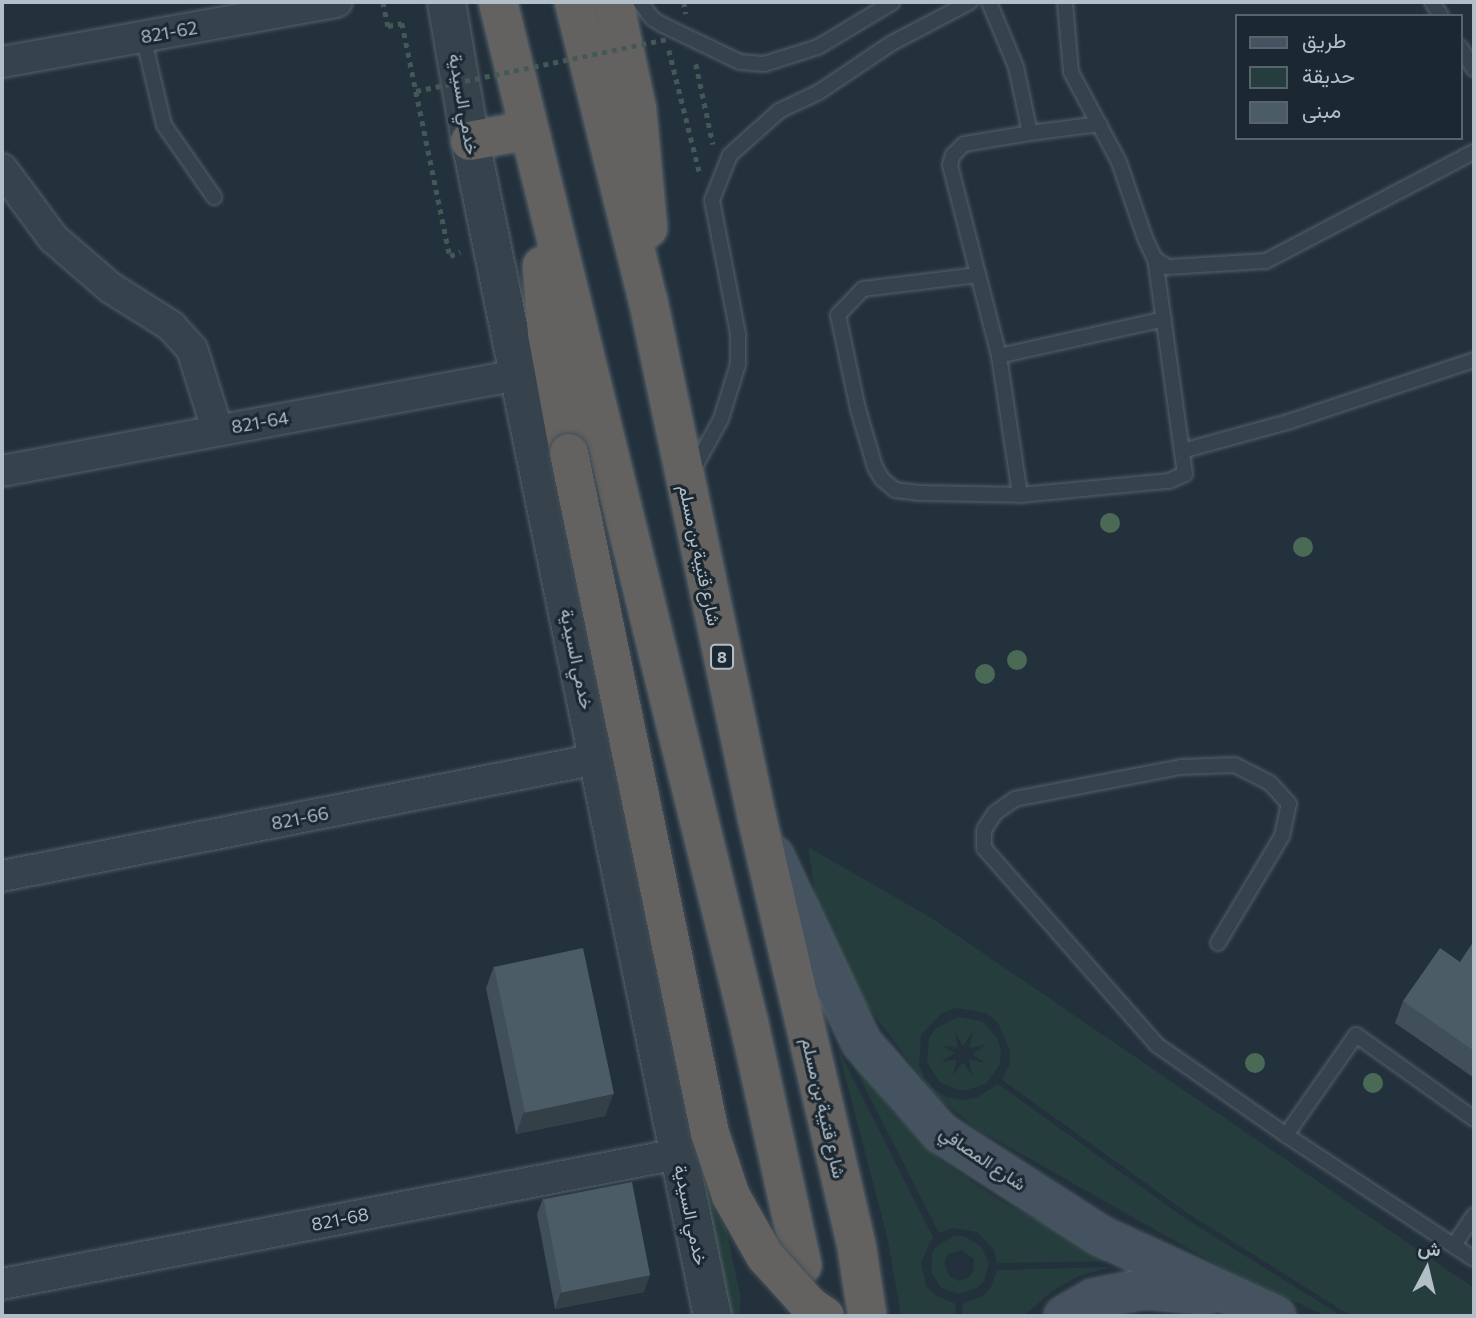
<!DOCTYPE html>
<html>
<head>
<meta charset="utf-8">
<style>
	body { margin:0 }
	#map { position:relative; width:1476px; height:1318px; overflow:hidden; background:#23313c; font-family:Commissioner,Vazirmatn,sans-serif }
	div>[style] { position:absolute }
	.green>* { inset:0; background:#253d3c }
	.path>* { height:4.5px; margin-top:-2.25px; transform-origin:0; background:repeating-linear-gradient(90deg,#425958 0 5px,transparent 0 10px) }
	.roads { filter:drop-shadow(0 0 2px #55616a) drop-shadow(0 0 2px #55616a) }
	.service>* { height:14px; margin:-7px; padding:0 7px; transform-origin:7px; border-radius:7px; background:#36434c }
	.minor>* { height:30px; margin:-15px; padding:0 15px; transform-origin:15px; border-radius:15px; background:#36434c }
	.tertiary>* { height:37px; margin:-18.5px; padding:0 18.5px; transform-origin:18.5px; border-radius:18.5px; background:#36434c }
	.secondary>* { height:38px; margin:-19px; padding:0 19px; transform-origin:19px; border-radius:19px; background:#44535f }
	.trunk>* { height:38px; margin:-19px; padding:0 19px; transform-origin:19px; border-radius:19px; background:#636260 }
	.path-bridge>* { height:4.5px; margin-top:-2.25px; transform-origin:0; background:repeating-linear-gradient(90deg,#425958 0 5px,transparent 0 10px) }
	.bridges { filter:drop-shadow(0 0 2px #424e57) drop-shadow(0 0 2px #424e57) }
	.trunk-bridge>* { height:38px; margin:-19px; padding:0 19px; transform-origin:19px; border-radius:19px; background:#636260 }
	.trees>* { width:20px; height:20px; margin:-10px; border-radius:50%; background:#4a6a56 }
	.wall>* { inset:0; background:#404f59 }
	.shaded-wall>* { inset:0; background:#344048 }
	.building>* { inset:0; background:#4b5c67; transform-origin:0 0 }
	span { translate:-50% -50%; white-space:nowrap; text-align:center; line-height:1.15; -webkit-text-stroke:6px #1c2831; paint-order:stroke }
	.shield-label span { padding:2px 5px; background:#1c2831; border:2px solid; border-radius:5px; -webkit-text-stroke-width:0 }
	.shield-label { font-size:16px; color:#b2bec8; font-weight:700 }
	.street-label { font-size:18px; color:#b2bec8 }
	.frame { position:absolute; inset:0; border:4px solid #b2bec8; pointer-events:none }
	.legend { position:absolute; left:1235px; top:14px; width:228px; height:126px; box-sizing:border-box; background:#1c2831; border:2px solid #58646d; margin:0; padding:9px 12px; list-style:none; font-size:21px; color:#b2bec8 }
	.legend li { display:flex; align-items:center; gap:14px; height:35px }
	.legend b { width:35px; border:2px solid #58646d }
	.north { position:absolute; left:1392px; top:1234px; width:70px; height:70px; -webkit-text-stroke:5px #1c2831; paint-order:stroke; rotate:7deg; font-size:19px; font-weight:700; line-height:28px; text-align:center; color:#b2bec8 }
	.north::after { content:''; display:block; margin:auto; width:24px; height:32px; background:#b2bec8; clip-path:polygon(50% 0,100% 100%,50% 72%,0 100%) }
</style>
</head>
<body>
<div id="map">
	<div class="green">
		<div style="clip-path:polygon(609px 667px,741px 1299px,739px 1316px,731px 1316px,597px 669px)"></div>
		<div style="clip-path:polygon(808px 847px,933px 919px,1474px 1288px,1474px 1316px,1351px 1316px,1189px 1214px,1002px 1080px,1009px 1066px,1010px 1051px,998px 1023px,986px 1013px,956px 1008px,942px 1013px,921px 1035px,919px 1065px,925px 1079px,935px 1090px,948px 1097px,963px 1100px,978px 1097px,998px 1084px,1186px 1219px,1342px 1316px,1326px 1316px,1219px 1266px,977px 1129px,937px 1097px,861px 998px,817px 910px)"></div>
		<div style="clip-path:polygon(evenodd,958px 1017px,982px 1021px,998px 1039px,1001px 1051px,1000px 1064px,986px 1084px,963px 1091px,940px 1083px,927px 1062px,929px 1038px,936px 1028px,958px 1017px,955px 1032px,963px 1046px,973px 1032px,969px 1048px,986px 1045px,972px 1054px,985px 1063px,969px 1059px,972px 1076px,963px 1062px,953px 1075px,957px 1059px,941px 1062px,955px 1053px,941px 1045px,958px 1048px,955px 1032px)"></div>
		<div style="clip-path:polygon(839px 1037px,891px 1110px,943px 1162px,998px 1199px,1113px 1261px,997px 1263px,994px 1250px,977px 1232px,953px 1228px,939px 1233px)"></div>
		<div style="clip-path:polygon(838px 1049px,933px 1237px,921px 1262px,926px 1286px,935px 1295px,956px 1304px,955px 1316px,901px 1316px,887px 1236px)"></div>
		<div style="clip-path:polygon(evenodd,954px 1236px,964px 1236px,981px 1246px,989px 1263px,984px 1281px,977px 1288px,959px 1294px,941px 1288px,931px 1272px,932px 1253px,938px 1245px,954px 1236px,962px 1250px,974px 1259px,974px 1269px,969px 1277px,959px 1281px,950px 1277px,944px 1264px,948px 1254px,962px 1250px)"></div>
		<div style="clip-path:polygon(1112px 1267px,1079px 1276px,1054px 1290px,1023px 1316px,962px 1316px,963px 1304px,982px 1296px,991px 1287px,997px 1270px)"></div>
	</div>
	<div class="path">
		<div style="left:383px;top:2px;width:25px;rotate:78deg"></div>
		<div style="left:388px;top:26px;width:14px;rotate:-12deg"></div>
		<div style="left:402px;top:23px;width:238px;rotate:78.4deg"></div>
		<div style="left:450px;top:256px;width:11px;rotate:-22deg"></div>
		<div style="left:684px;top:2px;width:12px;rotate:81deg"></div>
		<div style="left:669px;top:50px;width:128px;rotate:76deg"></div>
		<div style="left:696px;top:64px;width:82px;rotate:78deg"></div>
	</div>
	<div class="roads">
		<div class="service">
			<div style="left:640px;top:2px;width:21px;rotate:53deg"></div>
			<div style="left:653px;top:19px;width:12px;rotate:31deg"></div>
			<div style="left:663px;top:25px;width:85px;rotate:25.7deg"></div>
			<div style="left:740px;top:62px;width:24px;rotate:5deg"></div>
			<div style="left:764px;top:64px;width:57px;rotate:-17.5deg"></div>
			<div style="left:818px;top:47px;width:87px;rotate:-31deg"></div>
			<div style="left:989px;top:2px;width:70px;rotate:67.4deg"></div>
			<div style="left:1016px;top:67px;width:67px;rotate:78deg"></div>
			<div style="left:1030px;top:133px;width:67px;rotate:170.5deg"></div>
			<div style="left:964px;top:144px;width:16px;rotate:135deg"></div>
			<div style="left:953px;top:155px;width:10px;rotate:107deg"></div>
			<div style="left:950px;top:165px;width:197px;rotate:75.6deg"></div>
			<div style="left:999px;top:356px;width:141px;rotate:81.4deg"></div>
			<div style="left:1020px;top:495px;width:150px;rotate:-5.4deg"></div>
			<div style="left:1169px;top:481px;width:17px;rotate:-24deg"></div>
			<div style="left:1185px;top:474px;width:217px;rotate:-97.9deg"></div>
			<div style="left:1065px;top:2px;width:70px;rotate:85.1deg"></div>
			<div style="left:1071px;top:72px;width:102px;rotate:61.9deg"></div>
			<div style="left:1119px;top:162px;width:80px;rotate:71.1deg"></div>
			<div style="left:1145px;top:238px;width:23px;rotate:65deg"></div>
			<div style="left:1155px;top:259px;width:15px;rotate:32deg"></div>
			<div style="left:1168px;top:267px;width:98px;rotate:-3.5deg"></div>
			<div style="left:1266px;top:261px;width:235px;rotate:-27.7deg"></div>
			<div style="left:1432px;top:2px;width:17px;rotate:57deg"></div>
			<div style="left:143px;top:36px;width:91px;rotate:76.7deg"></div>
			<div style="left:164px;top:125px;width:88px;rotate:55.2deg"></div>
			<div style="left:1460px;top:47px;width:26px;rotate:58deg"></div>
			<div style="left:1030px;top:133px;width:70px;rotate:-7.4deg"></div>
			<div style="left:978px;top:275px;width:116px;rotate:173.1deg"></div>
			<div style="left:863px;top:289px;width:36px;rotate:134deg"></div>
			<div style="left:838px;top:315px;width:96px;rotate:78deg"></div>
			<div style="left:858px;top:409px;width:60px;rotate:73.7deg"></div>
			<div style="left:875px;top:467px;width:14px;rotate:60deg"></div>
			<div style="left:882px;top:479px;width:17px;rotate:40deg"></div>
			<div style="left:895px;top:490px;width:23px;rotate:7deg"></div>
			<div style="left:918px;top:493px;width:102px;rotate:1.1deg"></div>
			<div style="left:999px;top:356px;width:169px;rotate:-12.6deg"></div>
			<div style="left:1182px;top:451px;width:113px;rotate:-15.4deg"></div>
			<div style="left:1291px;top:421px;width:193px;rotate:-18.4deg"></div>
			<div style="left:692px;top:472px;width:60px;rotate:-61.3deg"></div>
			<div style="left:721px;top:419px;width:58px;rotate:-72.8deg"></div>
			<div style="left:738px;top:364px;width:30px;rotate:-90deg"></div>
			<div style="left:738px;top:334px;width:136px;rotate:-101deg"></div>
			<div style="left:712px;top:200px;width:48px;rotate:-68.2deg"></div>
			<div style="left:730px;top:155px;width:66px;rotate:-41.9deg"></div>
			<div style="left:779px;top:111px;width:44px;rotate:-25.4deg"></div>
			<div style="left:819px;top:92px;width:88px;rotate:-33.9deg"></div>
			<div style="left:892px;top:43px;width:88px;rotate:-27.7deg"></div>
			<div style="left:1218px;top:943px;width:125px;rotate:-59.1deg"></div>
			<div style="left:1282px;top:836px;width:33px;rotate:-78deg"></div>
			<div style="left:1289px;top:804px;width:28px;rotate:-132deg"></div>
			<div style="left:1270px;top:783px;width:39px;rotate:-153deg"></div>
			<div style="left:1235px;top:765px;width:54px;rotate:177.9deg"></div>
			<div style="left:1181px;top:767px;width:169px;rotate:169.1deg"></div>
			<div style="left:1015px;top:799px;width:24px;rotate:145deg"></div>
			<div style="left:995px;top:813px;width:20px;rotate:123deg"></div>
			<div style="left:984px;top:830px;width:18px;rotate:90deg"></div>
			<div style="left:984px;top:848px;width:262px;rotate:48.7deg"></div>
			<div style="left:1157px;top:1045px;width:157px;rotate:34.9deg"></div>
			<div style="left:1286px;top:1135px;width:225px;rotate:33.4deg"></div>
			<div style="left:1286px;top:1135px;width:122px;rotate:-55deg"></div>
			<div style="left:1356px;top:1035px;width:145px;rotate:35.4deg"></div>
			<div style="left:1454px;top:1245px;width:36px;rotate:-56deg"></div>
		</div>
		<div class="minor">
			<div style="left:2px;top:62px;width:340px;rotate:-10.2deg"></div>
			<div style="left:2px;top:169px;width:86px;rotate:53.5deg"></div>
			<div style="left:53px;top:238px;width:77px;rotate:40.8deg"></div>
			<div style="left:111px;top:288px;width:71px;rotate:32.3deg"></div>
			<div style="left:171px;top:326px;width:31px;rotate:48deg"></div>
			<div style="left:192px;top:349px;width:84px;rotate:72.6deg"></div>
			<div style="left:2px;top:471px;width:525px;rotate:-10.54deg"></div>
			<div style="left:2px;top:876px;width:606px;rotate:-11.12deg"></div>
			<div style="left:2px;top:1284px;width:688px;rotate:-10.89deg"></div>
		</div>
		<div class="tertiary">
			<div style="left:446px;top:2px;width:141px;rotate:80.2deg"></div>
			<div style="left:470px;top:141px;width:1200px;rotate:78.36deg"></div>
		</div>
		<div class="secondary">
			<div style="left:774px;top:856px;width:205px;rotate:64.9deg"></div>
			<div style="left:861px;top:1042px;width:121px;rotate:48.7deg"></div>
			<div style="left:941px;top:1133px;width:190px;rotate:32.8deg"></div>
			<div style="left:1101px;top:1236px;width:192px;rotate:24.6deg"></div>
			<div style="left:1064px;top:1316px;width:34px;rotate:-30deg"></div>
			<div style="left:1093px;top:1299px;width:52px;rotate:-11.1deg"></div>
			<div style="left:1144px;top:1289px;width:62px;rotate:5.5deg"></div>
		</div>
		<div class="trunk">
			<div style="left:498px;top:2px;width:1051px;rotate:76.19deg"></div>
			<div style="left:749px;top:1023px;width:248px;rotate:77.6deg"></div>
			<div style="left:574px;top:2px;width:307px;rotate:76.1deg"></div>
			<div style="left:648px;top:300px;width:529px;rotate:78.12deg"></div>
			<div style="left:757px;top:818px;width:442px;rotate:76.9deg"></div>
			<div style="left:857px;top:1249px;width:66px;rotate:81.3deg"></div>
			<div style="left:614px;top:2px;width:109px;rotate:77.9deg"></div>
			<div style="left:637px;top:109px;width:120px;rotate:84.7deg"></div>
			<div style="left:470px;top:141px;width:59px;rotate:-10.7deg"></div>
			<div style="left:542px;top:266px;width:67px;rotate:85.7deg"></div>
			<div style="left:547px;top:333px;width:122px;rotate:79.6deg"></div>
		</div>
	</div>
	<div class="path-bridge">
		<div style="left:416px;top:91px;width:256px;rotate:-11.7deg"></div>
	</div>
	<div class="bridges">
		<div class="trunk-bridge">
			<div style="left:569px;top:453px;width:694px;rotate:78.29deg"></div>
			<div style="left:710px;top:1133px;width:66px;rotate:71.6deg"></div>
			<div style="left:731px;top:1196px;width:69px;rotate:60.5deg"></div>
			<div style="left:765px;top:1256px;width:67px;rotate:48deg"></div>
			<div style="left:810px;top:1306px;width:18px;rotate:34deg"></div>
		</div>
	</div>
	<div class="trees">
		<div style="left:1110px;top:523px"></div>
		<div style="left:1303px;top:547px"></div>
		<div style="left:1017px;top:660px"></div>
		<div style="left:985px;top:674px"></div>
		<div style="left:1255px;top:1063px"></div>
		<div style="left:1373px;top:1083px"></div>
	</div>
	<div class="wall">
		<div style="clip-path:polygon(1474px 941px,1474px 1078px,1395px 1023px,1403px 1001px,1460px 962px)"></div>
		<div style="clip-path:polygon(494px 966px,613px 1094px,605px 1116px,516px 1134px,486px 988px)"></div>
		<div style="clip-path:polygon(543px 1198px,644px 1292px,555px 1309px,537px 1214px)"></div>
	</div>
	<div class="shaded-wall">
		<div style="clip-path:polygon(613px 1094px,605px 1116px,516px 1134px,524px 1112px)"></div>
		<div style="clip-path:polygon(650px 1275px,644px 1292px,555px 1309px,561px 1292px)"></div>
	</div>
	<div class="building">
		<div style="clip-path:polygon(1474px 941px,1474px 1051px,1403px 1001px,1440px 948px,1460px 962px)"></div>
		<div style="left:583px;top:948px;width:149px;height:91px;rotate:78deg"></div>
		<div style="left:632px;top:1182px;width:95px;height:90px;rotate:79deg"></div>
	</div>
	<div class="shield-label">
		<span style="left:722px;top:657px">8</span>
	</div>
	<div class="street-label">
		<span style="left:169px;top:32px;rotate:-10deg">821-62</span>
		<span style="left:464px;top:104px;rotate:80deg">خدمي السيدية</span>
		<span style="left:260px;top:422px;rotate:-10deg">821-64</span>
		<span style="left:700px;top:555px;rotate:78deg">شارع قتيبة بن مسلم</span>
		<span style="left:577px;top:659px;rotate:78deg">خدمي السيدية</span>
		<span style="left:300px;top:818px;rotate:-11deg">821-66</span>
		<span style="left:824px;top:1108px;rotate:77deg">شارع قتيبة بن مسلم</span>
		<span style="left:983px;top:1158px;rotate:34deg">شارع المصافي</span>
		<span style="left:691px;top:1215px;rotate:78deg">خدمي السيدية</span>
		<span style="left:340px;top:1219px;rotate:-11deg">821-68</span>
	</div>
	<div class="frame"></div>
	<ul class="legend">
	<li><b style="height:9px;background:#44535f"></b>طريق</li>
	<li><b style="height:19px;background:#253d3c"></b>حديقة</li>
	<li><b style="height:19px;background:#4b5c67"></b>مبنى</li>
	</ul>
	<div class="north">ش</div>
</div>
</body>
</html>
